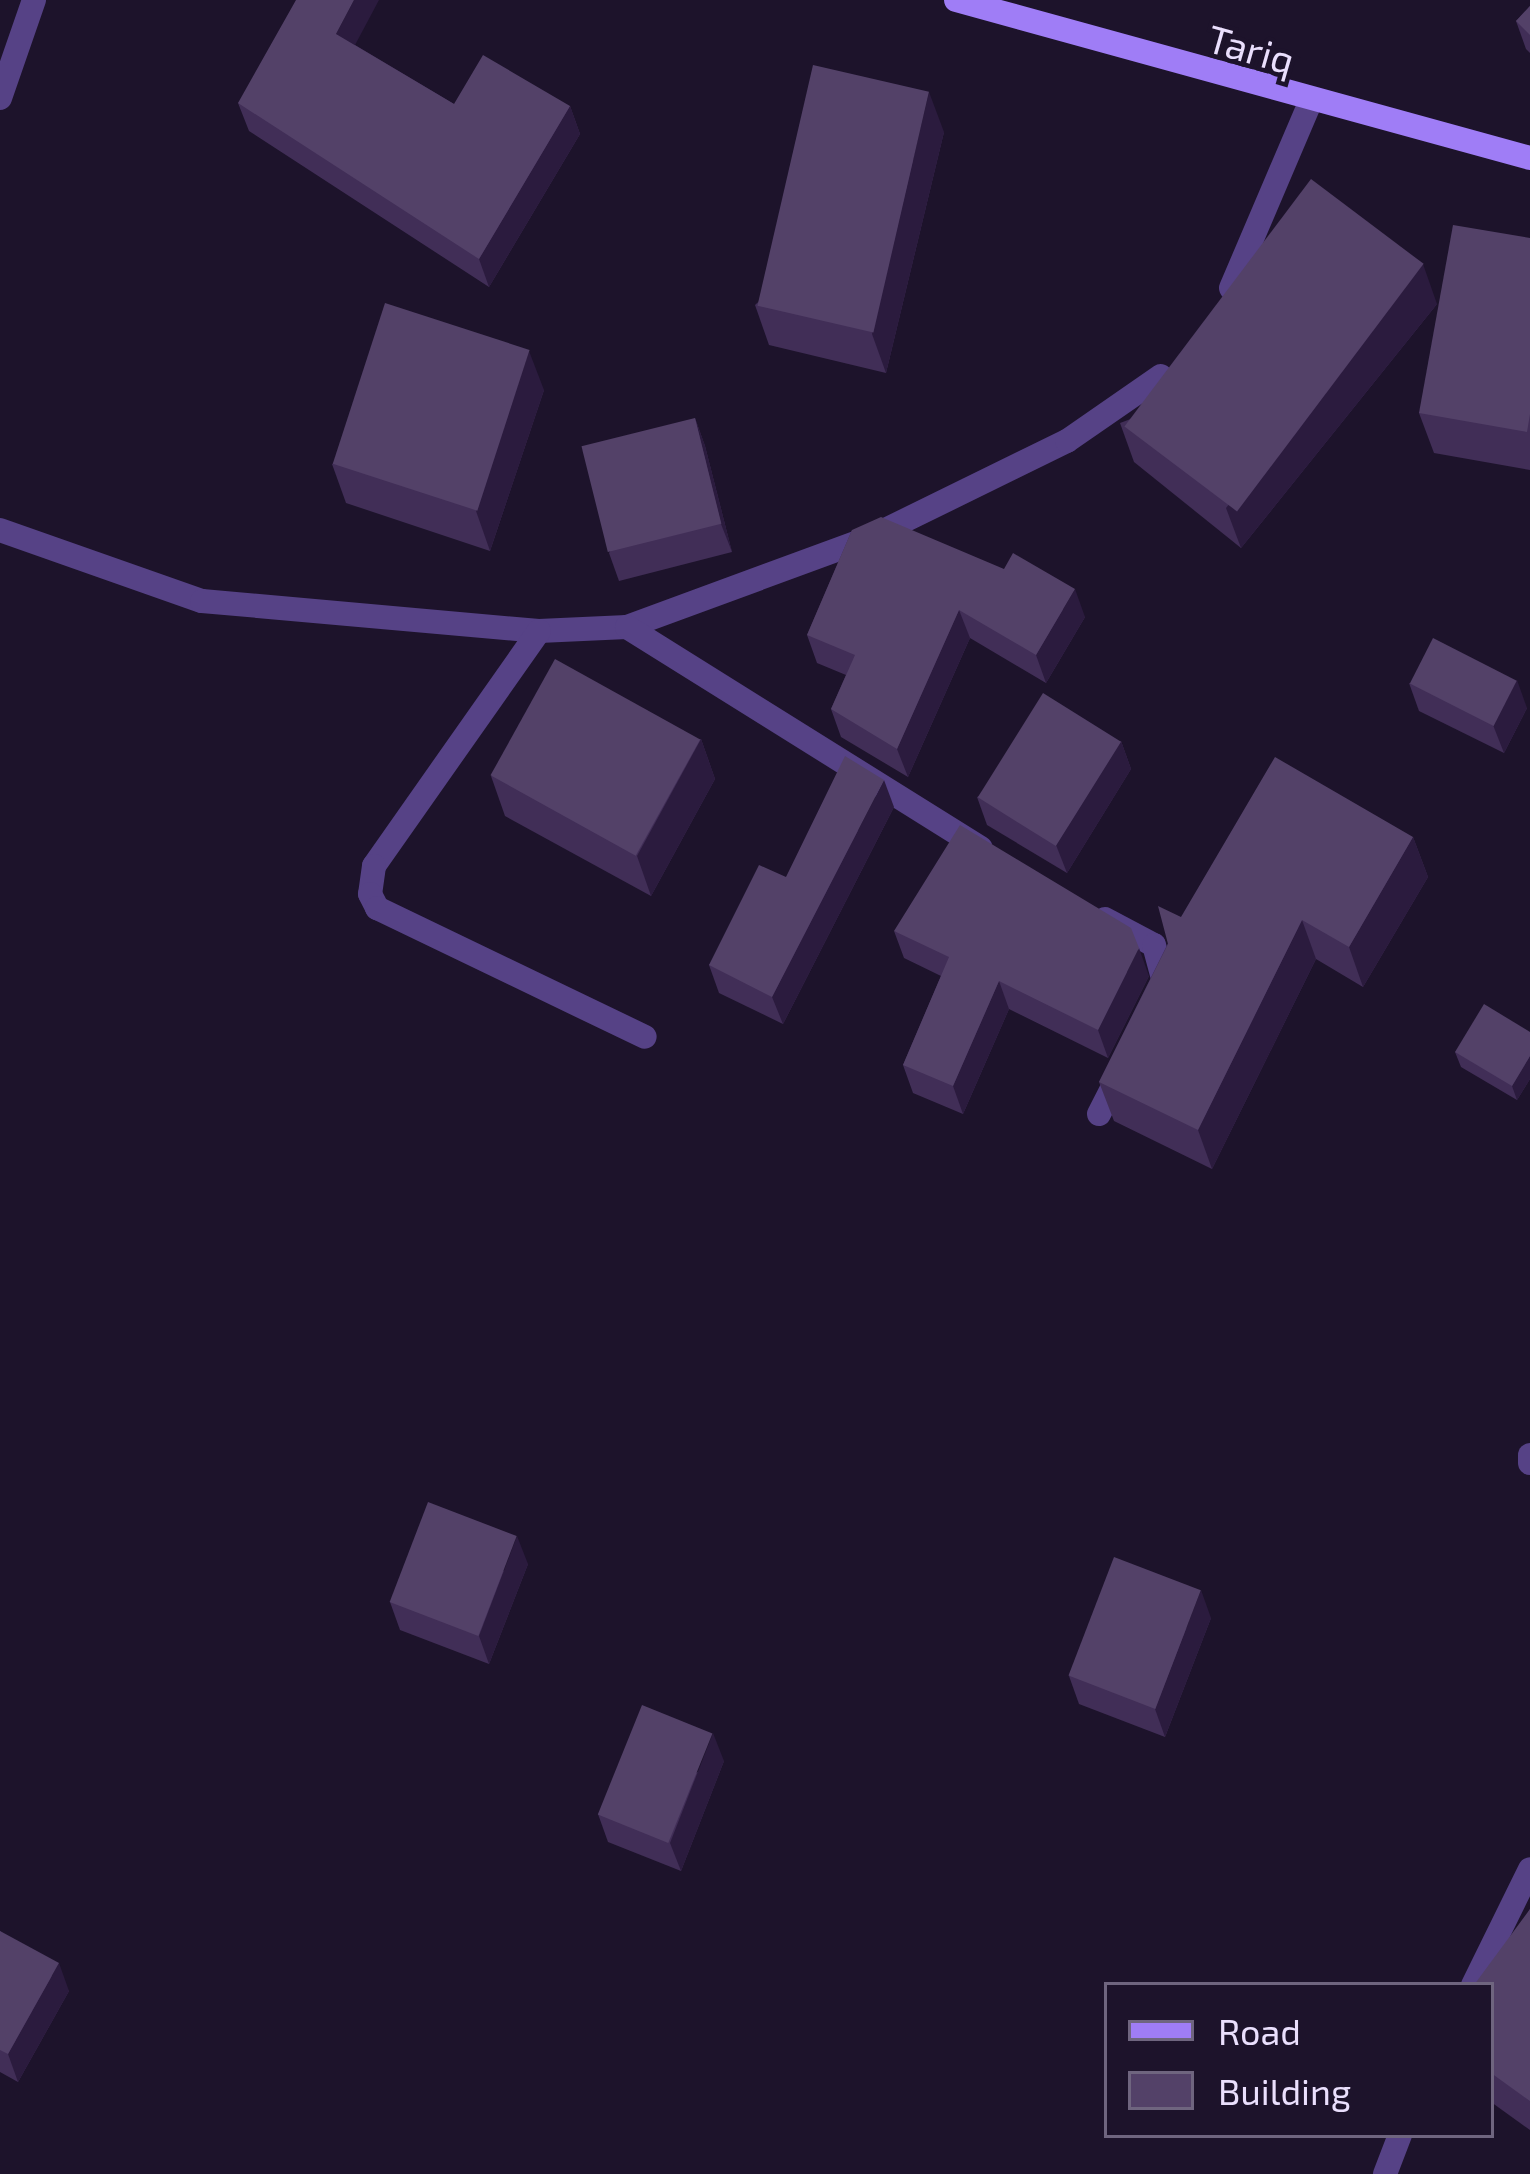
<!DOCTYPE html>
<html>
<head>
<meta charset="utf-8">
<style>
	body { margin:0 }
	#map { position:relative; width:1530px; height:2174px; overflow:hidden; background:#1d132b; font-family:"Exo 2",sans-serif }
	div>[style] { position:absolute }
	.street>* { height:24px; margin:-12px; padding:0 12px; transform-origin:12px; border-radius:12px; background:#564286 }
	.secondary>* { height:24px; margin:-12px; padding:0 12px; transform-origin:12px; border-radius:12px; background:#9f7df6 }
	.wall>* { inset:0; background:#412e57 }
	.shaded-wall>* { inset:0; background:#2b1b3e }
	.building>* { inset:0; background:#534168; transform-origin:0 0 }
	span { translate:-50% -50%; white-space:nowrap; text-align:center; line-height:1.15; -webkit-text-stroke:9px #1d132b; paint-order:stroke }
	.street-label { font-size:39px; color:#eadffd }
	.legend { position:absolute; left:1104px; top:1982px; width:390px; height:156px; box-sizing:border-box; background:#1d132b; border:3px solid #6f657f; margin:0; padding:15px 21px; list-style:none; font-size:36px; color:#eadffd }
	.legend li { display:flex; align-items:center; gap:24px; height:60px }
	.legend b { width:60px; border:3px solid #6f657f }
</style>
</head>
<body>
<div id="map">
	<div class="street">
		<div style="left:0;top:98px;width:104px;rotate:-70.9deg"></div>
		<div style="left:1231px;top:288px;width:201px;rotate:-66.9deg"></div>
		<div style="left:0;top:530px;width:214px;rotate:19.4deg"></div>
		<div style="left:202px;top:601px;width:338px;rotate:5.1deg"></div>
		<div style="left:539px;top:631px;width:88px;rotate:-2.6deg"></div>
		<div style="left:627px;top:627px;width:260px;rotate:-20.2deg"></div>
		<div style="left:871px;top:537px;width:218px;rotate:-26.1deg"></div>
		<div style="left:1067px;top:441px;width:114px;rotate:-34.7deg"></div>
		<div style="left:627px;top:627px;width:417px;rotate:32deg"></div>
		<div style="left:539px;top:631px;width:287px;rotate:125.1deg"></div>
		<div style="left:374px;top:866px;width:28px;rotate:98deg"></div>
		<div style="left:370px;top:894px;width:16px;rotate:63deg"></div>
		<div style="left:377px;top:908px;width:297px;rotate:25.7deg"></div>
		<div style="left:1105px;top:919px;width:55px;rotate:28deg"></div>
		<div style="left:1154px;top:945px;width:39px;rotate:75deg"></div>
		<div style="left:1099px;top:1114px;width:46px;rotate:-62.9deg"></div>
		<div style="left:1530px;top:1455px;width:8px;rotate:90deg"></div>
		<div style="left:1473px;top:1985px;width:129px;rotate:-63.8deg"></div>
		<div style="left:1385px;top:2174px;width:42px;rotate:-69deg"></div>
	</div>
	<div class="secondary">
		<div style="left:956px;top:0;width:595px;rotate:15.39deg"></div>
	</div>
	<div class="wall">
		<div style="clip-path:polygon(1530px 6px,1530px 53px,1526px 49px,1516px 21px)"></div>
		<div style="clip-path:polygon(355px 45px,454px 104px,570px 106px,580px 134px,489px 287px,249px 131px,238px 103px)"></div>
		<div style="clip-path:polygon(944px 132px,886px 373px,769px 345px,755px 305px)"></div>
		<div style="clip-path:polygon(1530px 238px,1530px 470px,1434px 453px,1419px 413px)"></div>
		<div style="clip-path:polygon(1437px 304px,1241px 548px,1134px 462px,1120px 423px)"></div>
		<div style="clip-path:polygon(544px 390px,490px 551px,346px 503px,332px 464px)"></div>
		<div style="clip-path:polygon(695px 418px,705px 446px,732px 552px,619px 581px,609px 553px)"></div>
		<div style="clip-path:polygon(852px 530px,1085px 617px,1046px 683px,970px 638px,908px 777px,841px 737px,831px 709px,846px 675px,817px 663px,807px 635px)"></div>
		<div style="clip-path:polygon(1409px 683px,1527px 708px,1504px 753px,1419px 711px)"></div>
		<div style="clip-path:polygon(701px 739px,715px 779px,651px 896px,505px 816px,491px 776px)"></div>
		<div style="clip-path:polygon(1121px 741px,1131px 769px,1067px 873px,987px 825px,977px 797px)"></div>
		<div style="clip-path:polygon(894px 807px,783px 1024px,719px 993px,709px 965px,786px 877px)"></div>
		<div style="clip-path:polygon(1413px 837px,1428px 877px,1363px 987px,1316px 959px,1212px 1169px,1114px 1121px,1099px 1082px,1181px 917px)"></div>
		<div style="clip-path:polygon(894px 931px,1149px 976px,1108px 1058px,1009px 1009px,963px 1114px,913px 1093px,903px 1065px,941px 976px,904px 958px)"></div>
		<div style="clip-path:polygon(1530px 1032px,1530px 1079px,1517px 1100px,1461px 1067px,1455px 1052px)"></div>
		<div style="clip-path:polygon(528px 1564px,489px 1664px,400px 1630px,390px 1602px)"></div>
		<div style="clip-path:polygon(1211px 1618px,1165px 1737px,1079px 1704px,1069px 1676px)"></div>
		<div style="clip-path:polygon(724px 1761px,681px 1871px,608px 1842px,598px 1814px)"></div>
		<div style="clip-path:polygon(1530px 1909px,1530px 2130px,1491px 2102px,1491px 1985px)"></div>
		<div style="clip-path:polygon(0 1931px,69px 1991px,18px 2082px,0 2072px)"></div>
	</div>
	<div class="shaded-wall">
		<div style="clip-path:polygon(354px 0,379px 0,346px 62px,336px 34px)"></div>
		<div style="clip-path:polygon(929px 92px,944px 132px,886px 373px,872px 334px)"></div>
		<div style="clip-path:polygon(570px 106px,580px 134px,489px 287px,479px 259px)"></div>
		<div style="clip-path:polygon(1423px 264px,1437px 304px,1241px 548px,1226px 508px)"></div>
		<div style="clip-path:polygon(529px 351px,544px 390px,490px 551px,476px 511px)"></div>
		<div style="clip-path:polygon(695px 418px,705px 446px,732px 552px,721px 524px)"></div>
		<div style="clip-path:polygon(1075px 589px,1085px 617px,1046px 683px,1036px 655px)"></div>
		<div style="clip-path:polygon(959px 610px,970px 638px,908px 777px,897px 749px)"></div>
		<div style="clip-path:polygon(1517px 680px,1527px 708px,1504px 753px,1493px 725px)"></div>
		<div style="clip-path:polygon(701px 739px,715px 779px,651px 896px,637px 856px)"></div>
		<div style="clip-path:polygon(1121px 741px,1131px 769px,1067px 873px,1056px 845px)"></div>
		<div style="clip-path:polygon(884px 780px,894px 807px,783px 1024px,772px 997px)"></div>
		<div style="clip-path:polygon(1413px 837px,1428px 877px,1363px 987px,1349px 947px)"></div>
		<div style="clip-path:polygon(1302px 920px,1316px 959px,1212px 1169px,1198px 1130px)"></div>
		<div style="clip-path:polygon(1139px 948px,1149px 976px,1108px 1058px,1098px 1030px)"></div>
		<div style="clip-path:polygon(999px 981px,1009px 1009px,963px 1114px,953px 1086px)"></div>
		<div style="clip-path:polygon(1530px 1056px,1530px 1079px,1517px 1100px,1512px 1086px)"></div>
		<div style="clip-path:polygon(517px 1536px,528px 1564px,489px 1664px,479px 1636px)"></div>
		<div style="clip-path:polygon(1201px 1590px,1211px 1618px,1165px 1737px,1155px 1709px)"></div>
		<div style="clip-path:polygon(713px 1733px,724px 1761px,681px 1871px,670px 1843px)"></div>
		<div style="clip-path:polygon(59px 1963px,69px 1991px,18px 2082px,8px 2054px)"></div>
	</div>
	<div class="building">
		<div style="clip-path:polygon(296px 0,354px 0,336px 34px,454px 104px,483px 55px,570px 106px,479px 259px,238px 103px)"></div>
		<div style="clip-path:polygon(1530px 6px,1530px 35px,1516px 21px)"></div>
		<div style="left:813px;top:65px;width:119px;height:247px;rotate:13deg"></div>
		<div style="left:1311px;top:179px;width:141px;height:310px;rotate:37deg"></div>
		<div style="clip-path:polygon(1453px 225px,1530px 238px,1530px 414px,1527px 432px,1419px 413px)"></div>
		<div style="left:385px;top:303px;width:152px;height:169px;rotate:18deg"></div>
		<div style="left:695px;top:418px;width:109px;height:117px;rotate:76deg"></div>
		<div style="clip-path:polygon(881px 517px,1004px 569px,1013px 553px,1075px 589px,1036px 655px,959px 610px,897px 749px,831px 709px,855px 655px,807px 635px,852px 530px)"></div>
		<div style="left:1433px;top:638px;width:94px;height:51px;rotate:27deg"></div>
		<div style="left:555px;top:659px;width:166px;height:133px;rotate:29deg"></div>
		<div style="left:1043px;top:693px;width:92px;height:123px;rotate:32deg"></div>
		<div style="clip-path:polygon(845px 756px,884px 780px,772px 997px,709px 965px,759px 865px,786px 877px)"></div>
		<div style="clip-path:polygon(1275px 757px,1413px 837px,1349px 947px,1302px 920px,1198px 1130px,1099px 1082px,1168px 944px,1158px 906px,1181px 917px)"></div>
		<div style="clip-path:polygon(960px 825px,1131px 928px,1139px 948px,1098px 1030px,999px 981px,953px 1086px,903px 1065px,949px 957px,894px 931px)"></div>
		<div style="clip-path:polygon(1484px 1004px,1530px 1032px,1530px 1056px,1512px 1086px,1455px 1052px)"></div>
		<div style="left:428px;top:1502px;width:95px;height:107px;rotate:21deg"></div>
		<div style="left:1114px;top:1557px;width:93px;height:127px;rotate:21deg"></div>
		<div style="left:642px;top:1705px;width:76px;height:118px;rotate:22deg"></div>
		<div style="clip-path:polygon(1530px 1909px,1530px 2101px,1491px 2073px,1491px 1985px,1474px 1985px)"></div>
		<div style="clip-path:polygon(0 1931px,59px 1963px,8px 2054px,0 2050px)"></div>
	</div>
	<div class="street-label">
		<span style="left:1251px;top:49px;rotate:16deg">Tariq</span>
	</div>
	<ul class="legend">
	<li><b style="height:15px;background:#9f7df6"></b>Road</li>
	<li><b style="height:33px;background:#534168"></b>Building</li>
	</ul>
</div>
</body>
</html>
